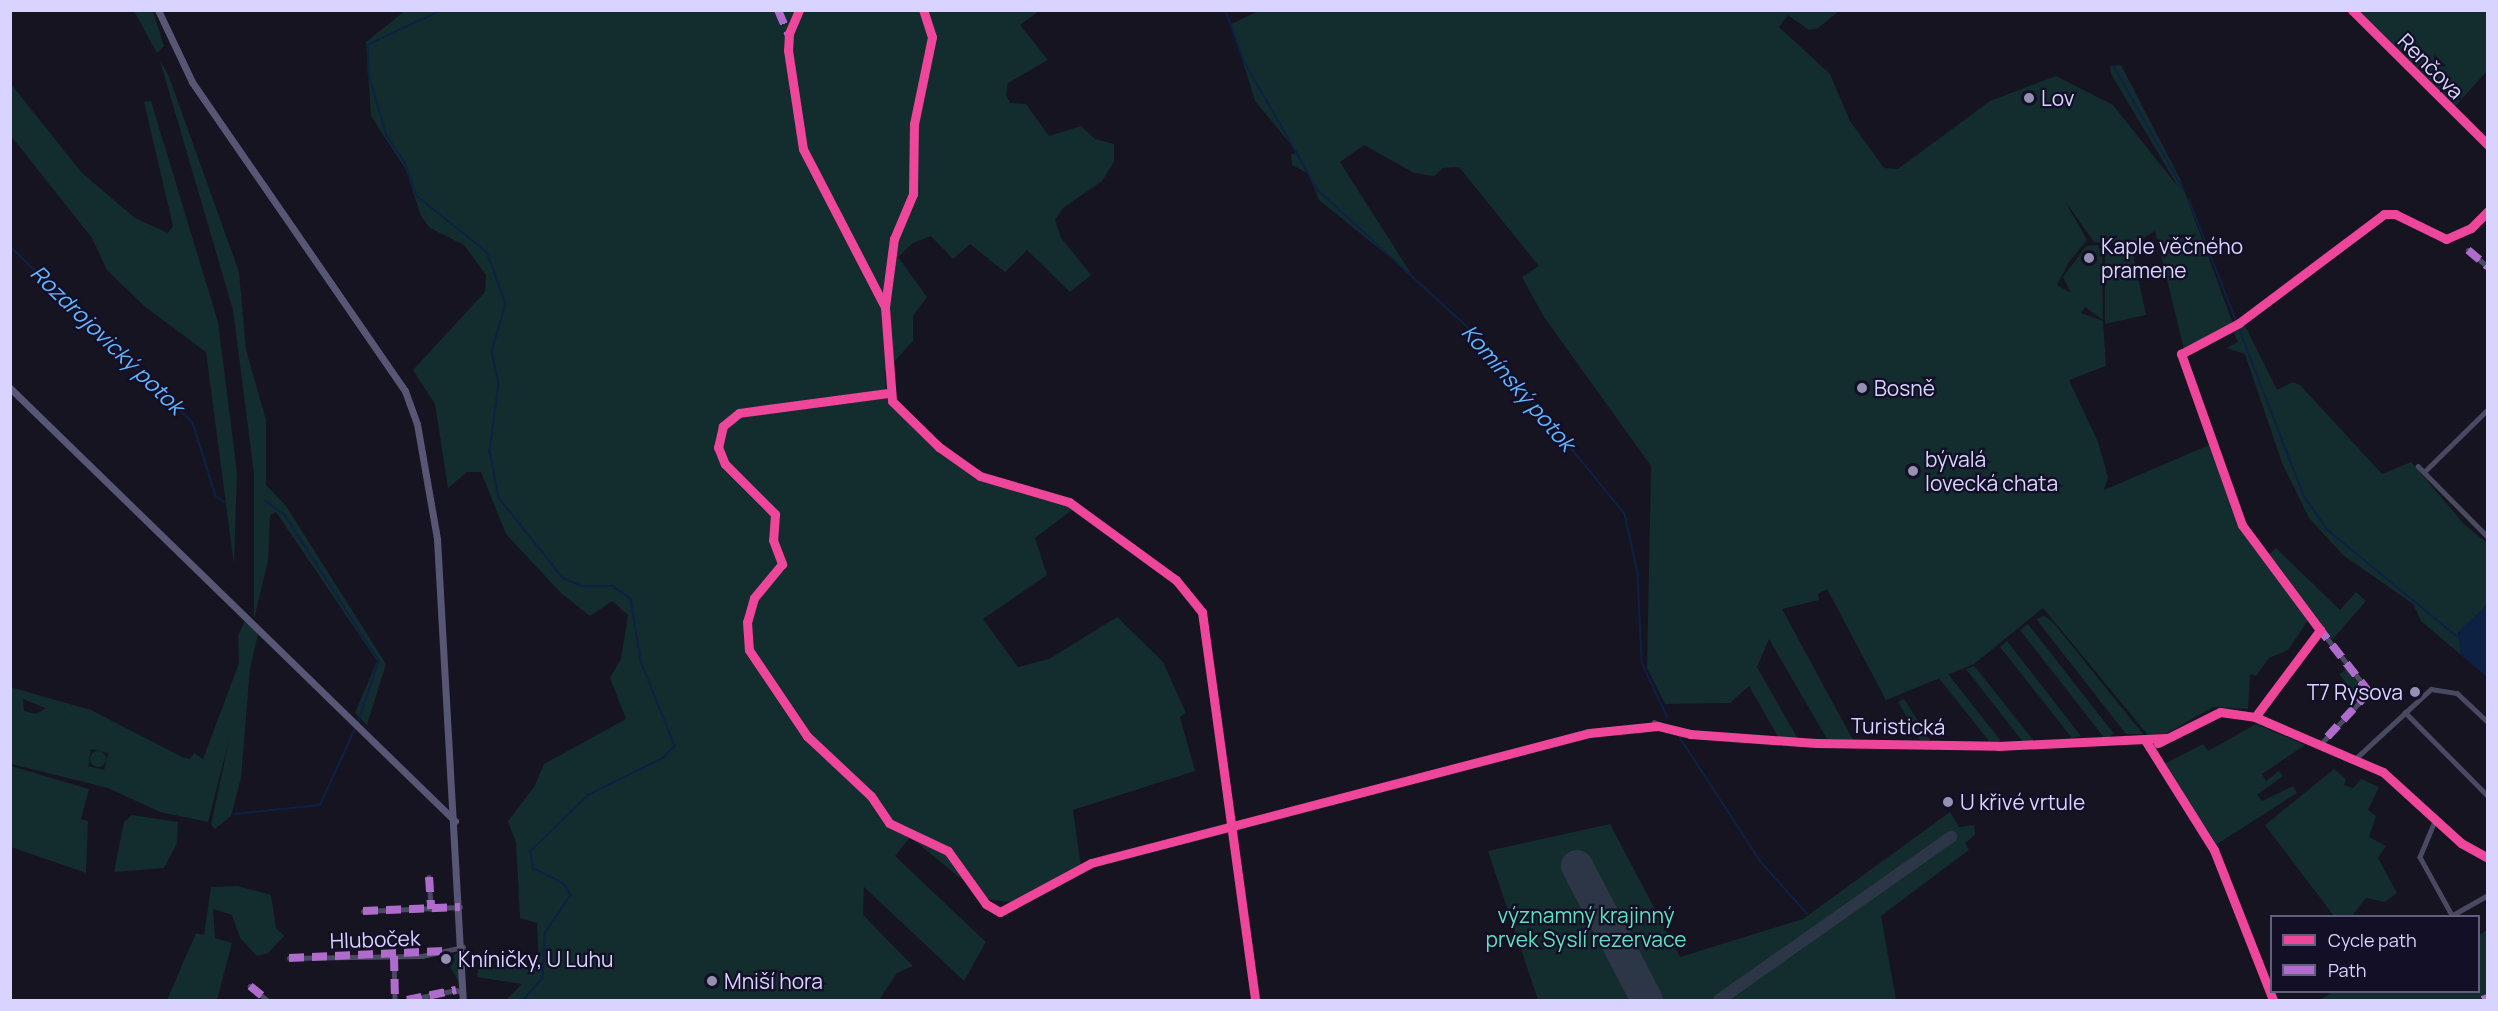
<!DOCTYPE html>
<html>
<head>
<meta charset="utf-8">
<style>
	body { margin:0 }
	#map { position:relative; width:2498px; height:1011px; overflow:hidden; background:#161421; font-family:Manrope,sans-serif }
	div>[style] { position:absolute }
	.green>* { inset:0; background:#132c2d; transform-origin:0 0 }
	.round { border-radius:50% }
	.water>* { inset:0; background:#0d2144 }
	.stream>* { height:1.5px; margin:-0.75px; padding:0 0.75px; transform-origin:0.75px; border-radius:0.75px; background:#0d2144 }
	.taxiway>* { height:12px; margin:-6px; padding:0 6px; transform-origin:6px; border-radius:6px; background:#2c3646 }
	.runway>* { height:32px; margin:-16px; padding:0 16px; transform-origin:16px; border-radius:16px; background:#2c3646 }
	.street>* { height:4.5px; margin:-2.25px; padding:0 2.25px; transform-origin:2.25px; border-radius:2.25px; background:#4a4962 }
	.secondary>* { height:7px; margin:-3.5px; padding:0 3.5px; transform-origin:3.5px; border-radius:3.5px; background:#575674 }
	.quiet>* { height:8px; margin-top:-4px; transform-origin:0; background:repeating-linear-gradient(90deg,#b06ccc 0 15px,transparent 0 23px) }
	.cycleway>* { height:9px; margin:-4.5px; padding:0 4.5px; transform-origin:4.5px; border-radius:4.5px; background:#ed469a }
	.dots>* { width:16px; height:16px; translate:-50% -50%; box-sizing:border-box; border:3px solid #130f26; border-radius:50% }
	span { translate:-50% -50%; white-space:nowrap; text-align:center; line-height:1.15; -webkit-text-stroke:4.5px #130f26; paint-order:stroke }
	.street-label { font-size:21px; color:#d9d4ff }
	.poi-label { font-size:21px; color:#d9d4ff }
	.left { translate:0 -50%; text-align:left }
	.right { translate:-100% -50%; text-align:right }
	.park-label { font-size:21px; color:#5fe0c0 }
	.water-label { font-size:22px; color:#62b6ff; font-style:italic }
	.frame { position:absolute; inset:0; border:12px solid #d9d4ff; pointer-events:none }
	.legend { position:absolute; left:2270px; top:915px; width:210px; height:78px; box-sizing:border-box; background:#130f26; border:2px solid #625e7d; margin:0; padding:8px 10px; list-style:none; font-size:18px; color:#d9d4ff }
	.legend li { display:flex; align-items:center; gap:12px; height:30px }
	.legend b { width:30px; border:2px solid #625e7d }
</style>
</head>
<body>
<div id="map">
	<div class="green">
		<div style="clip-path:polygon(406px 10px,1039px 11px,1020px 25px,1048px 60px,1008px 83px,1006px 95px,1010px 103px,1026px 104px,1049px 136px,1081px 126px,1095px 139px,1114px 144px,1114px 162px,1102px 181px,1063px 208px,1055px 220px,1061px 238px,1091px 275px,1070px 292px,1027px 250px,1005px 272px,970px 244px,953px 259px,931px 236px,913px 243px,898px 257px,927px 297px,913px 316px,913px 341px,885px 372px,886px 392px,943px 453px,980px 477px,1076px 507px,1035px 538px,1047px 575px,983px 619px,1018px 667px,1049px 659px,1117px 617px,1163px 662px,1186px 713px,1180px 717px,1195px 771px,1073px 810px,1081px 867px,1015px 903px,986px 899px,910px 837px,895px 856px,986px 942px,964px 981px,864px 887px,863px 915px,913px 966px,897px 973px,879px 1000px,506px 1000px,522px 984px,477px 977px,478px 969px,539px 967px,537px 923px,520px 918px,516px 843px,508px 821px,534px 787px,544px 764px,626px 719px,610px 678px,621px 659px,628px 615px,612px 601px,590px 616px,562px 594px,506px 534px,481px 472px,467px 472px,448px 488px,435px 404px,413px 370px,485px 292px,486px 275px,464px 245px,430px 228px,421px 216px,406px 170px,371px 116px,366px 42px)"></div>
		<div style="clip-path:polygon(1261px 10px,1839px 11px,1818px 28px,1809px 30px,1788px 15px,1779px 27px,1830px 74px,1850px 121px,1884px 168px,1898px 169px,1990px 101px,2056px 76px,2113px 105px,2179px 188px,2111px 74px,2110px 66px,2121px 65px,2180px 179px,2233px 324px,2184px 349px,2155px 231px,2133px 244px,2094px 242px,2065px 201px,2087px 240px,2069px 262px,2057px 285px,2071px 293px,2063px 277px,2086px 246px,2098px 245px,2102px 255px,2103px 320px,2085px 307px,2081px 313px,2103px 321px,2106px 366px,2069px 380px,2098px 442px,2108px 477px,2104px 490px,2209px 445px,2235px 516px,2309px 619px,2288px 650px,2269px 658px,2256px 676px,2250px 674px,2248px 709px,2213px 707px,2166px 734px,2148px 735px,2043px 608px,1974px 664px,1886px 700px,1827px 589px,1818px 594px,1819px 600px,1782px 609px,1853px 740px,1827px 739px,1769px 639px,1757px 667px,1798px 739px,1778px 737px,1749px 686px,1730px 703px,1665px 704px,1647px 668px,1651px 466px,1544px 317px,1522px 277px,1539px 266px,1459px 167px,1443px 168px,1434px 176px,1414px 173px,1364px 145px,1340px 162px,1412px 275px,1319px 200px,1308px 173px,1292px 165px,1291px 154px,1298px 153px,1255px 101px,1231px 24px)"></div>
		<div style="clip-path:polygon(134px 11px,153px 11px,164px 46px,157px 53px)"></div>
		<div style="clip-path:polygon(2355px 11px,2487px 11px,2487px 71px,2452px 110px)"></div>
		<div style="clip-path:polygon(160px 61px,168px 74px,239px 272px,246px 350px,266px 420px,266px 485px,286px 506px,386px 664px,367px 725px,355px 713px,377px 661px,276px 512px,270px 515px,268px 561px,254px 619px,254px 474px,233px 310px)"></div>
		<div style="clip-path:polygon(11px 84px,82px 173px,135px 218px,168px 233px,173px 226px,144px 102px,151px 101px,218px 322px,237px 473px,234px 565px,206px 352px,144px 306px,107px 270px,92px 238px,11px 136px)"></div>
		<div style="clip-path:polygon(2112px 249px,2132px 250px,2146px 315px,2105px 324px,2105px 253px)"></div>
		<div style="clip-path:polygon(2243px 322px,2277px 390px,2292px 382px,2300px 385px,2382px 474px,2411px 462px,2465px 525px,2487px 543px,2487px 605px,2458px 633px,2461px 655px,2421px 621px,2413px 604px,2343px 555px,2309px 518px,2282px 463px,2245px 354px,2226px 348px,2238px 342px,2232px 329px)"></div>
		<div style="clip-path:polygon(2276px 548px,2340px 610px,2356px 592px,2366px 601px,2332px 640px,2264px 559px)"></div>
		<div style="clip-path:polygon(2044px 616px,2052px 621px,2143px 734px,2126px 734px,2036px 619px)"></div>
		<div style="clip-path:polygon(evenodd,245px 620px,258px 634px,250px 668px,241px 778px,231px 816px,215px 829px,211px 825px,229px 740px,208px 822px,160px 812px,108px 788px,11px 764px,10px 687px,91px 710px,182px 757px,190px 759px,194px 753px,203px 759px,239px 663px,238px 636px,245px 620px,23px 699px,45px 708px,46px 708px,36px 714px,24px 711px,23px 699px,245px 620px,91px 749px,108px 753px,104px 770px,88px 766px,91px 749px)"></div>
		<div style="left:2028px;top:624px;width:139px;height:10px;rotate:52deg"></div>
		<div style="clip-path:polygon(2007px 641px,2073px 726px,2081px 736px,2072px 738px,2000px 647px)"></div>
		<div style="clip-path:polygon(1974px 666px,1976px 668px,2034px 741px,2023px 742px,1966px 669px)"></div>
		<div style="left:2349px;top:667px;width:26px;height:12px;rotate:53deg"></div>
		<div style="clip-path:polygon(1948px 674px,2001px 741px,1989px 741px,1938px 677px)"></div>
		<div style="clip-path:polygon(1904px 699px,1930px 740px,1920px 740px,1898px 702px)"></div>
		<div style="clip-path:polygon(2256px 724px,2305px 745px,2262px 774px,2266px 781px,2279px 771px,2283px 776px,2257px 795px,2262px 801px,2293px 786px,2297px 793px,2214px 846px,2164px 764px,2203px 744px,2208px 751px)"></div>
		<div class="round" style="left:90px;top:751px;width:16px;height:16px"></div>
		<div style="clip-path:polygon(11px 766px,89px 789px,81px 819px,88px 821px,86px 873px,11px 847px)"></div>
		<div style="clip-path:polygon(2334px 769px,2346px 779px,2344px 785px,2353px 788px,2361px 779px,2379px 787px,2368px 810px,2376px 816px,2369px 837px,2386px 846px,2378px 858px,2397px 893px,2385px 902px,2366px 898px,2352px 916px,2334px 916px,2265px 825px)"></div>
		<div style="clip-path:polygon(1950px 812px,1959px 827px,1974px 825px,1975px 835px,1965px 843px,1969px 850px,1881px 916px,1896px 1000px,1538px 1000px,1488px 851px,1610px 824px,1680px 957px,1803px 919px)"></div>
		<div style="clip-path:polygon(132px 815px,178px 822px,177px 843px,164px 868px,114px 872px,124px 822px)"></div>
		<div style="clip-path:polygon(238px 886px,271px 895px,276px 928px,284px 936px,268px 953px,257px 956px,240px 938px,232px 915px,213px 909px,215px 938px,232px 943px,217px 1000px,167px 1000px,196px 933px,204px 935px,211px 887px)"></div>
		<div style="clip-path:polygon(2487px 930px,2487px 1000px,2320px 1000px,2332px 992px,2478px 992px,2479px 935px)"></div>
		<div style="clip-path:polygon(457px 953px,459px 983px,447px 961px)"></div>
	</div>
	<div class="water">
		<div style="clip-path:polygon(2487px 605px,2487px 677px,2461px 655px,2459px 641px,2460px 630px)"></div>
	</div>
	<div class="stream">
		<div style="left:443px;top:10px;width:83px;rotate:155deg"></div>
		<div style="left:368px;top:45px;width:30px;rotate:88deg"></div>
		<div style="left:369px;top:75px;width:64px;rotate:73.6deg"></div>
		<div style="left:387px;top:136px;width:32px;rotate:56deg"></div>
		<div style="left:405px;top:163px;width:35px;rotate:70deg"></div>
		<div style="left:417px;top:196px;width:90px;rotate:38.7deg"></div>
		<div style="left:487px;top:252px;width:55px;rotate:69.9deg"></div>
		<div style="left:506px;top:304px;width:50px;rotate:106.3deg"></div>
		<div style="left:492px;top:352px;width:33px;rotate:78deg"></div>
		<div style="left:499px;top:384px;width:68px;rotate:97.7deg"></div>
		<div style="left:490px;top:451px;width:48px;rotate:79.2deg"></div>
		<div style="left:499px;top:498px;width:102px;rotate:51.3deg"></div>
		<div style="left:563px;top:578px;width:21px;rotate:23deg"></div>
		<div style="left:582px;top:586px;width:31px"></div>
		<div style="left:613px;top:586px;width:22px;rotate:36deg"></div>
		<div style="left:631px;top:599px;width:63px;rotate:80.8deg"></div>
		<div style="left:641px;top:661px;width:92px;rotate:68.2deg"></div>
		<div style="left:675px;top:746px;width:16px;rotate:133deg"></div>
		<div style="left:664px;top:758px;width:84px;rotate:153.7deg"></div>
		<div style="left:589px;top:795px;width:81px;rotate:136deg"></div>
		<div style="left:531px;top:851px;width:17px;rotate:83deg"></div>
		<div style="left:533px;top:868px;width:34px;rotate:27deg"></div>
		<div style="left:563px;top:883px;width:14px;rotate:56deg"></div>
		<div style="left:571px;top:895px;width:47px;rotate:123.7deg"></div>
		<div style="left:545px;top:934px;width:44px;rotate:92.6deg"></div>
		<div style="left:543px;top:978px;width:29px;rotate:131deg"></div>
		<div style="left:1226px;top:10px;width:54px;rotate:70.6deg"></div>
		<div style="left:1244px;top:61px;width:149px;rotate:60.2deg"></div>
		<div style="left:1318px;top:190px;width:231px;rotate:42.5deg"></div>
		<div style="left:1488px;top:346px;width:217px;rotate:50.8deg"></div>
		<div style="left:1625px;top:514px;width:60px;rotate:77.6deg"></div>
		<div style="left:1638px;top:573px;width:89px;rotate:87.4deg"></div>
		<div style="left:1642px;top:662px;width:60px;rotate:65.2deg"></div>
		<div style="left:2114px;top:66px;width:142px;rotate:60.6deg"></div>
		<div style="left:2189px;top:199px;width:318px;rotate:68.8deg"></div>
		<div style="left:2304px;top:496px;width:42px;rotate:54.8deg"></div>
		<div style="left:2328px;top:530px;width:170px;rotate:39.5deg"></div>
		<div style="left:10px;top:246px;width:255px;rotate:44deg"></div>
		<div style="left:193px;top:423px;width:77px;rotate:72.5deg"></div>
		<div style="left:216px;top:496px;width:11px;rotate:34deg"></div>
		<div style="left:266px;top:501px;width:24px;rotate:36deg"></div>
		<div style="left:285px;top:515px;width:174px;rotate:57.2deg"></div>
		<div style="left:379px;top:661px;width:63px;rotate:108.4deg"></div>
		<div style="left:1679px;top:736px;width:150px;rotate:56.9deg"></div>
		<div style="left:1761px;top:862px;width:69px;rotate:48deg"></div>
		<div style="left:235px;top:814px;width:85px;rotate:-6deg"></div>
		<div style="left:320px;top:805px;width:84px;rotate:-65.3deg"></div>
	</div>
	<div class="taxiway">
		<div style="left:1719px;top:1000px;width:284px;rotate:-35.1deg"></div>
	</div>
	<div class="runway">
		<div style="left:1577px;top:866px;width:151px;rotate:62.4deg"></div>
	</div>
	<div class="street">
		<div style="left:2352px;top:10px;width:192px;rotate:44.8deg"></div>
		<div style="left:2468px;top:250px;width:26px;rotate:40deg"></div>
		<div style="left:2418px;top:466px;width:100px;rotate:45.4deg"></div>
		<div style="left:2424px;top:472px;width:90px;rotate:-44.5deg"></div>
		<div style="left:2405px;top:712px;width:118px;rotate:45.3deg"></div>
		<div style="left:1654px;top:722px;width:28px;rotate:23deg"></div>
		<div style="left:1680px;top:733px;width:136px;rotate:4.2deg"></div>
		<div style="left:1816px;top:743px;width:182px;rotate:0.9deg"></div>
		<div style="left:1998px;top:746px;width:168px;rotate:-2.7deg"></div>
		<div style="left:2143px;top:738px;width:13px;rotate:42deg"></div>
		<div style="left:2153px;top:747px;width:76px;rotate:-27.6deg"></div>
		<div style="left:2220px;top:712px;width:35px;rotate:8deg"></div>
		<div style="left:2255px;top:717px;width:139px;rotate:23.3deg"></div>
		<div style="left:2383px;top:772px;width:105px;rotate:42.3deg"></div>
		<div style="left:2461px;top:843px;width:31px;rotate:29deg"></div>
		<div style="left:2319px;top:746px;width:74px;rotate:-47.2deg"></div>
		<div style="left:2369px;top:692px;width:79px;rotate:-128.3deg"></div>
		<div style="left:2353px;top:761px;width:106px;rotate:-42.7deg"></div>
		<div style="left:2431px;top:689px;width:26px;rotate:9deg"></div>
		<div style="left:2457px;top:693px;width:42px;rotate:43.1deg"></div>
		<div style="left:2436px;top:819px;width:41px;rotate:112.8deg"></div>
		<div style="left:2420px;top:857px;width:66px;rotate:61.1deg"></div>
		<div style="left:429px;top:877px;width:32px;rotate:86deg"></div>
		<div style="left:363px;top:911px;width:97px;rotate:-2.4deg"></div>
		<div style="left:2451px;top:916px;width:43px;rotate:-29.6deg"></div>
		<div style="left:394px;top:956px;width:44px;rotate:88.7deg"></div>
		<div style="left:289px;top:958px;width:133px;rotate:-0.9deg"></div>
		<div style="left:422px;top:956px;width:42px;rotate:-12.4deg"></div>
		<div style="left:250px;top:986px;width:22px;rotate:39deg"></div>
		<div style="left:407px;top:1000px;width:50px;rotate:-11.5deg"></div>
		<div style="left:456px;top:990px;width:8px;rotate:23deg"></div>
	</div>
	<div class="secondary">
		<div style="left:158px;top:10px;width:80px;rotate:64.7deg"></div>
		<div style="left:192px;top:82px;width:375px;rotate:55.4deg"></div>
		<div style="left:405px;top:391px;width:35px;rotate:70deg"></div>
		<div style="left:417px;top:424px;width:117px;rotate:80.1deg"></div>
		<div style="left:437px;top:539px;width:462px;rotate:86.8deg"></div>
		<div style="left:10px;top:388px;width:621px;rotate:44.22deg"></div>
	</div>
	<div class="quiet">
		<div style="left:778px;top:10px;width:28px;rotate:67deg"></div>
		<div style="left:2468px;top:250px;width:26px;rotate:40deg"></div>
		<div style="left:2318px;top:627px;width:83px;rotate:51.9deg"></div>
		<div style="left:2369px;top:692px;width:74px;rotate:132.8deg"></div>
		<div style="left:429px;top:877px;width:32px;rotate:86deg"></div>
		<div style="left:363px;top:911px;width:97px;rotate:-2.4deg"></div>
		<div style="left:394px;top:956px;width:44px;rotate:88.7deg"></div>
		<div style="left:289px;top:958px;width:154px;rotate:-2.6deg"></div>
		<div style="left:250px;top:986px;width:22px;rotate:39deg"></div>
		<div style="left:407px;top:1000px;width:50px;rotate:-11.5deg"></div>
		<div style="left:2482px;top:1000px;width:6px;rotate:-18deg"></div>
	</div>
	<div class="cycleway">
		<div style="left:799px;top:10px;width:25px;rotate:113deg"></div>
		<div style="left:789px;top:33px;width:17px;rotate:93deg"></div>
		<div style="left:788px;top:50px;width:100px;rotate:81.4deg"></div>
		<div style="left:803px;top:149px;width:178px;rotate:62.6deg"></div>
		<div style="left:885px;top:307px;width:94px;rotate:85.7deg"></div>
		<div style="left:892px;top:401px;width:66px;rotate:44.4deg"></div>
		<div style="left:939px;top:447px;width:50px;rotate:35.3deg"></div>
		<div style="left:980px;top:476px;width:93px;rotate:16.3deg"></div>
		<div style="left:1069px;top:502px;width:132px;rotate:36.1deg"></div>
		<div style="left:1176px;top:580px;width:41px;rotate:50.9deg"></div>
		<div style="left:1202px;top:612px;width:392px;rotate:82.2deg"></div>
		<div style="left:2352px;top:10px;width:192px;rotate:44.8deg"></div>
		<div style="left:885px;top:307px;width:69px;rotate:-82.5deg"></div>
		<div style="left:894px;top:239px;width:49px;rotate:-67.1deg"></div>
		<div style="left:913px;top:194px;width:70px;rotate:-89.2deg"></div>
		<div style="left:914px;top:124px;width:89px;rotate:-78.3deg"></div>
		<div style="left:932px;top:37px;width:28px;rotate:-108deg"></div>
		<div style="left:888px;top:393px;width:150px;rotate:172.4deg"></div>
		<div style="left:739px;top:413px;width:21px;rotate:141deg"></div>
		<div style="left:723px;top:426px;width:22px;rotate:103deg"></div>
		<div style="left:718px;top:447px;width:18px;rotate:68deg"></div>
		<div style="left:725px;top:464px;width:71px;rotate:45deg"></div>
		<div style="left:775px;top:514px;width:26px;rotate:94deg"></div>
		<div style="left:773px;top:540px;width:26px;rotate:69deg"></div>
		<div style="left:782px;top:564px;width:44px;rotate:129.5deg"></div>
		<div style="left:754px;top:598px;width:25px;rotate:106deg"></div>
		<div style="left:747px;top:622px;width:28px;rotate:86deg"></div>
		<div style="left:749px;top:650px;width:104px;rotate:56deg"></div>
		<div style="left:807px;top:736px;width:88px;rotate:43.2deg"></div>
		<div style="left:871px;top:796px;width:32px;rotate:56deg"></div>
		<div style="left:889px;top:823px;width:65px;rotate:25.4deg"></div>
		<div style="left:948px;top:851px;width:65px;rotate:54.4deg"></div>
		<div style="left:986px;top:904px;width:16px;rotate:30deg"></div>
		<div style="left:1000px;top:912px;width:103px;rotate:-28.3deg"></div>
		<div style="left:1091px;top:863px;width:515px;rotate:-14.63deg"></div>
		<div style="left:1589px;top:733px;width:69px;rotate:-5.8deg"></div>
		<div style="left:1658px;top:726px;width:33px;rotate:14deg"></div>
		<div style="left:1690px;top:734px;width:126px;rotate:4.1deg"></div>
		<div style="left:1816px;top:743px;width:182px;rotate:0.9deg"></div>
		<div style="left:1998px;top:746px;width:168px;rotate:-2.7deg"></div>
		<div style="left:2255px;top:717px;width:109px;rotate:-53.2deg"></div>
		<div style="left:2320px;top:630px;width:131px;rotate:-126.6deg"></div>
		<div style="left:2242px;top:525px;width:182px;rotate:-109.6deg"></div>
		<div style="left:2181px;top:354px;width:66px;rotate:-28.1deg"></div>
		<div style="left:2239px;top:323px;width:181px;rotate:-36.9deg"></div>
		<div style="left:2384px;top:214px;width:11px"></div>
		<div style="left:2395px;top:214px;width:57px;rotate:26.1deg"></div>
		<div style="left:2446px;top:239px;width:27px;rotate:-24deg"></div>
		<div style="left:2471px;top:228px;width:24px;rotate:-45deg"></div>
		<div style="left:2145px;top:740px;width:130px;rotate:57.9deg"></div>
		<div style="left:2214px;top:850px;width:161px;rotate:68.5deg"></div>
		<div style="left:2158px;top:743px;width:69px;rotate:-26.6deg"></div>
		<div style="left:2220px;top:712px;width:35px;rotate:8deg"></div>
		<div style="left:2255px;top:717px;width:139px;rotate:23.3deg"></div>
		<div style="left:2383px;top:772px;width:105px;rotate:42.3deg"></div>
		<div style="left:2461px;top:843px;width:31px;rotate:29deg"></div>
	</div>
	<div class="dots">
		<div style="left:2029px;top:98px;background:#9591b1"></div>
		<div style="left:2089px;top:258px;background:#9591b1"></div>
		<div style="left:1862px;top:388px;background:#9591b1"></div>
		<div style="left:1913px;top:471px;background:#9591b1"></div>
		<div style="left:2415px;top:692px;background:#9591b1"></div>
		<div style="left:1948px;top:802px;background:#9591b1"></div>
		<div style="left:446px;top:959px;background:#9591b1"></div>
		<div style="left:712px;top:981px;background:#9591b1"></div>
	</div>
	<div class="street-label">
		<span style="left:2431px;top:66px;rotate:45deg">Renčova</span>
		<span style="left:1898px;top:726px;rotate:1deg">Turistická</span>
		<span style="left:375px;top:939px;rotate:-2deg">Hluboček</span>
	</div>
	<div class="poi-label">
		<span class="left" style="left:2041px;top:98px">Lov</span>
		<span class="left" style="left:2101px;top:258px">Kaple věčného<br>pramene</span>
		<span class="left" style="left:1874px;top:388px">Bosně</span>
		<span class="left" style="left:1925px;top:471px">bývalá<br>lovecká chata</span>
		<span class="right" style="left:2403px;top:692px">T7 Rysova</span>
		<span class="left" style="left:1960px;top:802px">U křivé vrtule</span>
		<span class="left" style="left:458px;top:959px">Kníničky, U Luhu</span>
		<span class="left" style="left:724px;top:981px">Mniší hora</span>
	</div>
	<div class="park-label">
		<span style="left:1586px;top:927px">významný krajinný<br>prvek Syslí rezervace</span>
	</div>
	<div class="water-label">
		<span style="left:107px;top:340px;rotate:44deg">Rozdrojovický potok</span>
		<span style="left:1518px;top:388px;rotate:49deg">Komínský potok</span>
	</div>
	<div class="frame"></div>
	<ul class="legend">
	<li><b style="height:8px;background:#ed469a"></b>Cycle path</li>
	<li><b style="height:8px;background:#b06ccc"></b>Path</li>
	</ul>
</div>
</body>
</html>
